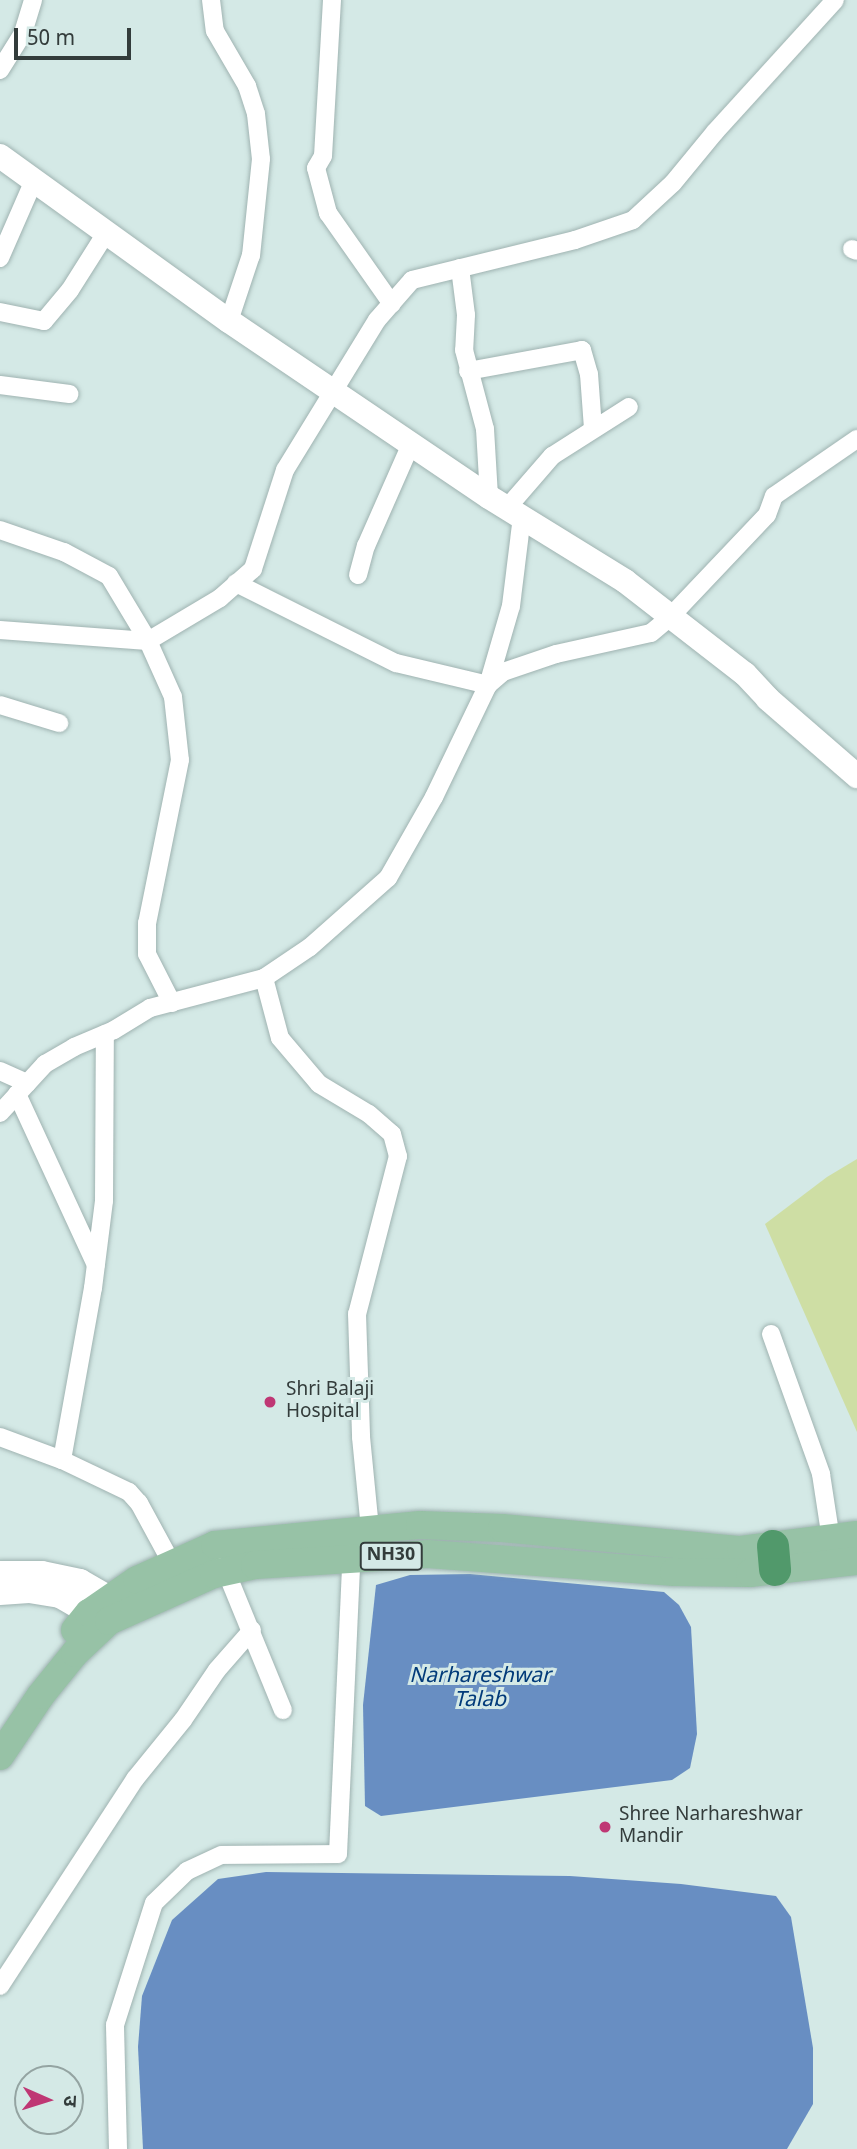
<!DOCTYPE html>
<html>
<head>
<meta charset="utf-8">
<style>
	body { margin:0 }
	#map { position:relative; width:857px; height:2149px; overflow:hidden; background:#d4e9e6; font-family:Georgia,"Noto Sans Devanagari",serif }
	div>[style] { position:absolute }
	.green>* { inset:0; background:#cedea4 }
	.water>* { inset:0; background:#688ec2 }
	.roads { filter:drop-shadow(0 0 2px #9fb3b1) drop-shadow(0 0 2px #9fb3b1) }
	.street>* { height:18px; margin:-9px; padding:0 9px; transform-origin:9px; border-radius:9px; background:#fff }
	.secondary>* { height:24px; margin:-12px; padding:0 12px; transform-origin:12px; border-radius:12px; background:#fff }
	.primary>* { height:28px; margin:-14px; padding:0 14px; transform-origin:14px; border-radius:14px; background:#97c2a6 }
	.highway>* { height:32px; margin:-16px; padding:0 16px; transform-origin:16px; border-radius:16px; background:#51996b }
	.dots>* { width:19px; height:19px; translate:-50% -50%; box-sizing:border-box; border:4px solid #d4e9e6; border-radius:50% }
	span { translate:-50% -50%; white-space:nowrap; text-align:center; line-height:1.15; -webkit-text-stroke:6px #d4e9e6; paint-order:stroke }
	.shield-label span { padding:2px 5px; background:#d4e9e6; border:2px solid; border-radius:5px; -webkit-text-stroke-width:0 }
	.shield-label { font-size:18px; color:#333c3b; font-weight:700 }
	.poi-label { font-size:19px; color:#333c3b }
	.left { translate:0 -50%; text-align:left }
	.water-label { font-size:21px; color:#013a79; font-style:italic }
	.north { position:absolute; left:14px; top:2065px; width:70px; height:70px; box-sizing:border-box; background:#d4e9e6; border:2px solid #94a4a2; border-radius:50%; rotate:93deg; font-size:19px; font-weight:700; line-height:28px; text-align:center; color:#333c3b }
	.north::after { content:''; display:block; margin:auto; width:24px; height:32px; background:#bf3774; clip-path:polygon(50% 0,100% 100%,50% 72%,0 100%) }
	.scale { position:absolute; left:14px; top:28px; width:117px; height:32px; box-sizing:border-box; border:4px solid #333c3b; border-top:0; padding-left:9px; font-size:21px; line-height:24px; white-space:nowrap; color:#333c3b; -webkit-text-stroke:5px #d4e9e6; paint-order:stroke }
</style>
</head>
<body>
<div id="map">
	<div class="green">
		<div style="clip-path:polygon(857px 1159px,857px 1432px,765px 1224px,827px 1177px)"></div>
	</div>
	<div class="water">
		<div style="clip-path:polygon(470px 1574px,664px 1592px,679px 1605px,691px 1627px,697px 1734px,690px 1768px,672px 1780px,381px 1816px,365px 1806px,363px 1705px,376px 1585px,410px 1575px)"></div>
		<div style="clip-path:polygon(266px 1872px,570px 1876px,681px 1884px,776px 1896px,791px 1917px,813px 2048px,813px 2104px,787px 2149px,143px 2149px,138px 2047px,142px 1996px,172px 1920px,218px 1879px)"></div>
	</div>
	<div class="roads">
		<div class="street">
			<div style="left:211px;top:0;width:31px;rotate:83deg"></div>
			<div style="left:215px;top:31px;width:64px;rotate:59.8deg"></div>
			<div style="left:247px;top:86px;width:29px;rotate:72deg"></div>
			<div style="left:256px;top:114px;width:45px;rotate:83.7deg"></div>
			<div style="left:261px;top:159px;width:97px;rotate:95.9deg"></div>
			<div style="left:251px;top:255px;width:70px;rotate:108.4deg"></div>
			<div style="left:332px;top:0;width:156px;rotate:93.3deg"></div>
			<div style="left:323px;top:156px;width:14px;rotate:120deg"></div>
			<div style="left:316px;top:168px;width:47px;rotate:75.1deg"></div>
			<div style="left:328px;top:213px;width:111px;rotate:54.9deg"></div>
			<div style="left:0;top:70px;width:44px;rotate:-58.1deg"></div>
			<div style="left:23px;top:33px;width:34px;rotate:-73deg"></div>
			<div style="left:852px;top:249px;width:5px;rotate:22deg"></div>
			<div style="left:0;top:258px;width:85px;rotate:-66.4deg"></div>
			<div style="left:460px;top:268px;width:47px;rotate:82.7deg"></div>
			<div style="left:466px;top:315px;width:35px;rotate:93deg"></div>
			<div style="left:464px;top:350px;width:82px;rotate:75.1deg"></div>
			<div style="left:485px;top:429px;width:68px;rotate:86.6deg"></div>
			<div style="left:0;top:312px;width:45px;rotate:11.6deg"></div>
			<div style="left:44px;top:321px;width:40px;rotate:-50deg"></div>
			<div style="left:70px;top:290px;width:67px;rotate:-57.7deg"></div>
			<div style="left:468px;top:371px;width:116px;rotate:-10.4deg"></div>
			<div style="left:582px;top:350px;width:25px;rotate:74deg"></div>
			<div style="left:589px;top:374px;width:54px;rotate:85.8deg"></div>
			<div style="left:0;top:385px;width:70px;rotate:7.4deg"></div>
			<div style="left:507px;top:508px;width:69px;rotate:-49.1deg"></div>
			<div style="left:552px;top:456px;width:91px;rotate:-32.5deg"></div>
			<div style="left:0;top:530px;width:68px;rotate:19deg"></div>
			<div style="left:64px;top:552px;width:51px;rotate:28.1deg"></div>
			<div style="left:109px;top:576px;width:76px;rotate:59deg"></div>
			<div style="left:148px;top:641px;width:61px;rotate:65.9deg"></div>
			<div style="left:173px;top:697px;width:63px;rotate:83.7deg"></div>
			<div style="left:180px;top:760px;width:166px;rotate:101.4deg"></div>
			<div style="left:147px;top:923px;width:31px;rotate:90deg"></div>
			<div style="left:147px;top:954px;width:55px;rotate:63deg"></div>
			<div style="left:358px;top:575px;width:30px;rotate:-75deg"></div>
			<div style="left:366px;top:546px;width:111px;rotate:-66.2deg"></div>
			<div style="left:236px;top:583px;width:179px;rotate:26.6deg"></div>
			<div style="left:396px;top:663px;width:95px;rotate:13.4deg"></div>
			<div style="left:488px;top:685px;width:82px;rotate:-73.8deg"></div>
			<div style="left:511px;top:606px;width:90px;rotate:-83deg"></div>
			<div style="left:0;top:630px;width:148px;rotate:4.3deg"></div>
			<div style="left:148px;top:641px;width:84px;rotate:-30.8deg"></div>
			<div style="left:220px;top:598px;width:44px;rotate:-41.3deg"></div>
			<div style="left:253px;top:569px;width:104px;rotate:-72.1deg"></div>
			<div style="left:285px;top:470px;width:176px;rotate:-58.5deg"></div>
			<div style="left:377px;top:320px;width:53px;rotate:-48.8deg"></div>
			<div style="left:412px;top:280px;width:168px;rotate:-13.8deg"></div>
			<div style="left:575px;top:240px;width:61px;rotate:-19deg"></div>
			<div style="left:633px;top:220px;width:54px;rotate:-42.8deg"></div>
			<div style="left:673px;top:183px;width:66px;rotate:-50.5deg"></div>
			<div style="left:715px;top:132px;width:178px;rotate:-47.7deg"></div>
			<div style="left:0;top:705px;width:62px;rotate:17deg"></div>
			<div style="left:264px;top:978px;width:62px;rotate:75.1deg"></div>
			<div style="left:280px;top:1038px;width:60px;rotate:49.7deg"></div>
			<div style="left:319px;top:1084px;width:58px;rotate:31deg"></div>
			<div style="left:369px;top:1114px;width:30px;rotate:41deg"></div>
			<div style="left:392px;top:1134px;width:23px;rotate:75deg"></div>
			<div style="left:398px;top:1156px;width:163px;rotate:104.5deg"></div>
			<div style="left:357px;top:1314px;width:123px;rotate:88.1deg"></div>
			<div style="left:361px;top:1437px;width:92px;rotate:84.4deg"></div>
			<div style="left:0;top:1071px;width:30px;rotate:24deg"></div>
			<div style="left:17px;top:1094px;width:188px;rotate:65.2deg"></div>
			<div style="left:0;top:1113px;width:67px;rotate:-47.4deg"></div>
			<div style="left:45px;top:1064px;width:34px;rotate:-30deg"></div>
			<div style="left:74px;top:1047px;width:43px;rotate:-23deg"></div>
			<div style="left:114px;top:1030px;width:42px;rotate:-31.4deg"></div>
			<div style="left:150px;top:1008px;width:118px;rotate:-14.7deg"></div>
			<div style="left:264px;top:978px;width:55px;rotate:-34deg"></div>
			<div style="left:310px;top:947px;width:104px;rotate:-41.5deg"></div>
			<div style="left:388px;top:878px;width:93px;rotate:-60.4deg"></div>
			<div style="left:434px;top:797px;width:124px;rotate:-64.3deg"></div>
			<div style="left:488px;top:685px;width:20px;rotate:-41deg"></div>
			<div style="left:503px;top:672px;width:56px;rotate:-18.8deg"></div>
			<div style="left:556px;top:654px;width:97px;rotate:-12.5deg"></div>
			<div style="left:651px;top:633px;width:26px;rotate:-40deg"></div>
			<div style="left:671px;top:616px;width:139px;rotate:-46.5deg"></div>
			<div style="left:767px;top:515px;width:20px;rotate:-70deg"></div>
			<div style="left:774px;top:496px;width:101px;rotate:-34.5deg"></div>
			<div style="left:771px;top:1334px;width:149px;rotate:70.3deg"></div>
			<div style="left:821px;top:1474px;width:66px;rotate:81.3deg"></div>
			<div style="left:0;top:1437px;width:66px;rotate:20.4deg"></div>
			<div style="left:62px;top:1460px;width:74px;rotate:25.5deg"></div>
			<div style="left:129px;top:1492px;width:15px;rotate:48deg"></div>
			<div style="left:139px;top:1503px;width:80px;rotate:61.5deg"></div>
			<div style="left:62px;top:1460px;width:175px;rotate:-79.8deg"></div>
			<div style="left:93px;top:1288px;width:88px;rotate:-82.8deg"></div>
			<div style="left:104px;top:1201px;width:167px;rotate:-89.7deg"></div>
			<div style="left:223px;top:1564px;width:158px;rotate:67.7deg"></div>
			<div style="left:0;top:1986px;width:247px;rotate:-56.9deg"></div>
			<div style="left:135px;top:1779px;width:76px;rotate:-50.9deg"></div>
			<div style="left:183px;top:1720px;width:60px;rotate:-55.8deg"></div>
			<div style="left:217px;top:1670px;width:53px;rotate:-48.8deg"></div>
			<div style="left:118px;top:2149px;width:124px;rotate:-91.4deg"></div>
			<div style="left:115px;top:2025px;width:128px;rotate:-72.3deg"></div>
			<div style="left:154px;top:1903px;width:46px;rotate:-44.1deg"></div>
			<div style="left:187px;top:1871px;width:38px;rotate:-25deg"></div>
			<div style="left:222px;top:1855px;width:116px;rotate:-0.5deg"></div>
			<div style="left:338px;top:1854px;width:303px;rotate:-87.4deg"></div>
		</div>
		<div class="secondary">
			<div style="left:0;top:156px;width:282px;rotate:35.8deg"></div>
			<div style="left:229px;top:321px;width:314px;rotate:34.1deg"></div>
			<div style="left:489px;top:497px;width:160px;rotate:31.7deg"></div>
			<div style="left:625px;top:581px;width:152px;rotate:37.8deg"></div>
			<div style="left:745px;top:674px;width:34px;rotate:47deg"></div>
			<div style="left:768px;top:699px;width:118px;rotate:40.9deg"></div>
			<div style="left:0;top:1573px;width:42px"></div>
			<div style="left:42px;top:1573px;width:39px;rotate:12deg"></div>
			<div style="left:80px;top:1581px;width:32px;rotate:30deg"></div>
			<div style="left:108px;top:1597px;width:20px;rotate:49deg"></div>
			<div style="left:0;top:1593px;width:29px;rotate:-4deg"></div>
			<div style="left:29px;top:1591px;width:31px;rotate:9deg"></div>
			<div style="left:60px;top:1596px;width:34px;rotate:30deg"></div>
			<div style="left:89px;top:1613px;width:17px;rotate:54deg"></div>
		</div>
		<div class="primary">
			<div style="left:75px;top:1630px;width:22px;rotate:-51deg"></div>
			<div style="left:89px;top:1613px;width:58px;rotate:-34.5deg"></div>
			<div style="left:137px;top:1580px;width:85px;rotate:-24.2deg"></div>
			<div style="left:215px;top:1545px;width:206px;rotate:-5.6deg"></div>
			<div style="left:420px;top:1525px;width:82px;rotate:2.1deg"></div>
			<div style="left:502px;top:1528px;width:240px;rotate:5.3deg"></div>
			<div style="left:741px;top:1550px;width:117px;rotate:-7.4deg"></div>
			<div style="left:0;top:1756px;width:73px;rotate:-56.1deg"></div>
			<div style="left:41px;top:1695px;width:54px;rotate:-51deg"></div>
			<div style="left:75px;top:1653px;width:47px;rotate:-43.3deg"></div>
			<div style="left:109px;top:1621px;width:115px;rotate:-24.1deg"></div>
			<div style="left:214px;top:1574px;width:42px;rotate:-12.4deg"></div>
			<div style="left:255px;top:1565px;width:173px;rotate:-3.6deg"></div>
			<div style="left:428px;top:1554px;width:247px;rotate:4.2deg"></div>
			<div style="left:674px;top:1572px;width:76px;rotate:0.8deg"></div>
			<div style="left:750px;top:1573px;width:108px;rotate:-6.4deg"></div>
		</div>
		<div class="highway">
			<div style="left:773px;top:1546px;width:24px;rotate:85deg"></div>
		</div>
	</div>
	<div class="dots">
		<div style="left:270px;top:1402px;background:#bf3774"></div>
		<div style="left:605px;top:1827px;background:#bf3774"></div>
	</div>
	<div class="shield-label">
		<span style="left:391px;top:1556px">NH30</span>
	</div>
	<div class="poi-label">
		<span class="left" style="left:286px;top:1402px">Shri Balaji<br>Hospital</span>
		<span class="left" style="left:619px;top:1827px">Shree Narhareshwar<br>Mandir</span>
	</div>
	<div class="water-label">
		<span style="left:480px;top:1689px">Narhareshwar<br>Talab</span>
	</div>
	<div class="north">उ</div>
	<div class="scale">50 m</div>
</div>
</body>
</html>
